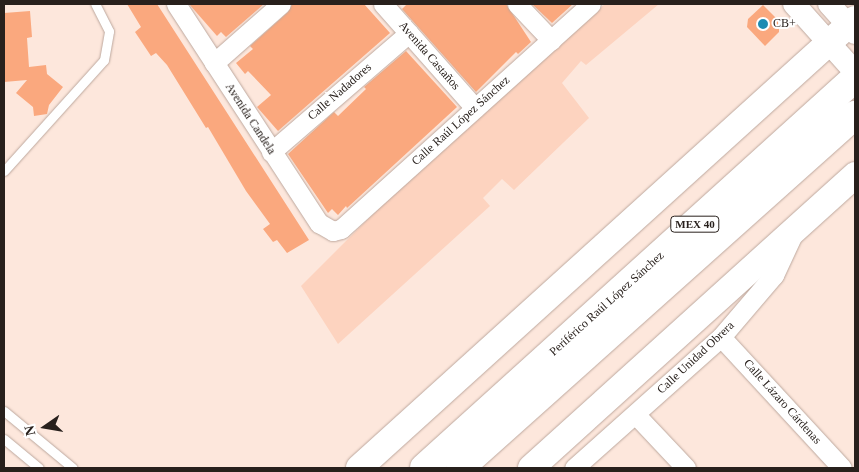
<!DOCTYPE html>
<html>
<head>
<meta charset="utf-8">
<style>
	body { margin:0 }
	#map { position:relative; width:859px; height:472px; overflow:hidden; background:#fde7dc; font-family:"Times New Roman",serif }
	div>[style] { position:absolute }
	.green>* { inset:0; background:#fdd3bf }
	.building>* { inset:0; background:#faa87e }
	.roads { filter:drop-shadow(0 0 1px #bda89e) drop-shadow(0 0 1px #bda89e) }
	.service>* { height:9px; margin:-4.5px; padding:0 4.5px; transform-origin:4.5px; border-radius:4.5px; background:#fff }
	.minor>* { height:19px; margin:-9.5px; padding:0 9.5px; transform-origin:9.5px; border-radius:9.5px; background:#fff }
	.tertiary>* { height:22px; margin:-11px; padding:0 11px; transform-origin:11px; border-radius:11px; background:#fff }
	.secondary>* { height:26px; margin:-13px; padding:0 13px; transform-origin:13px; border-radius:13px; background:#fff }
	.motorway>* { height:28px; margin:-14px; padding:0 14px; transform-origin:14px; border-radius:14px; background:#fff }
	.dots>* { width:14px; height:14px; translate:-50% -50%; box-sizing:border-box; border:2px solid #fff; border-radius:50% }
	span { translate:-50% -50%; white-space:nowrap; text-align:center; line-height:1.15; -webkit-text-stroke:4px #fff; paint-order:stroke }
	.shield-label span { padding:1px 4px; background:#fff; border:1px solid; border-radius:4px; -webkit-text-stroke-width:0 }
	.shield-label { font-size:11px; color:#28201c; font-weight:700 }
	.poi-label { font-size:12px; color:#28201c }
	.left { translate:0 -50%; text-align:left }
	.street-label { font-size:12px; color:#28201c }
	.frame { position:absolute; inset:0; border:5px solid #28201c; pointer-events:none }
	.north { position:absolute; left:20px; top:402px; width:50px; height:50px; -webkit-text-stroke:4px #fff; paint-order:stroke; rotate:257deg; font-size:14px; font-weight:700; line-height:20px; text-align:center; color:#28201c }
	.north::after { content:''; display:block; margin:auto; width:18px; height:22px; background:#28201c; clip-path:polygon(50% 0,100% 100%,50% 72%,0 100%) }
</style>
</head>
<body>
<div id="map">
	<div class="green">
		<div style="clip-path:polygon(605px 4px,659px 4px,586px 65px,581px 61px,562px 83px,589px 118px,514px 190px,502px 179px,483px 198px,490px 206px,338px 344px,301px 286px,385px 202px)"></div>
	</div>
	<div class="building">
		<div style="clip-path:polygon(127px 4px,157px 4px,309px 240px,287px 253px,277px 240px,273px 242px,263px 229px,270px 224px,246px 191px,208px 127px,206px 128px,167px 65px,156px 53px,151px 56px,135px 32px,141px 27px)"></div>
		<div style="clip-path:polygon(189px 4px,264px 4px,226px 37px,221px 32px,217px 36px)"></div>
		<div style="clip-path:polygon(292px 4px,364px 4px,390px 33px,278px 131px,257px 107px,271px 95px,248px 71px,245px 74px,236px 63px,253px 49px,250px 46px,288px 12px)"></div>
		<div style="clip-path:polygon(407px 4px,506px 4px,531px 42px,518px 54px,516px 52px,476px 92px,402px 9px)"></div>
		<div style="clip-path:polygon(532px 4px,573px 4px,552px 23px)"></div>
		<div style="clip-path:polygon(763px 5px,779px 21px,779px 32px,765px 46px,747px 27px,748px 19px)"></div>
		<div style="clip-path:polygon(30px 11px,32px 37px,27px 38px,29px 67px,46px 65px,47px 74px,63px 87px,49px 105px,47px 114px,34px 116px,33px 107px,16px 93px,27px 80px,4px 82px,4px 13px)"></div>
		<div style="clip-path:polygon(406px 51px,457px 107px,347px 208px,346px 206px,338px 215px,332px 209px,328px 213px,288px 154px,334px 112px,338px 116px,366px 89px,364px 87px)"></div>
	</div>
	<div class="roads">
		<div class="service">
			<div style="left:4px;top:171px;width:149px;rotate:-48deg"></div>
			<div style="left:104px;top:60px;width:29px;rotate:-80deg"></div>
			<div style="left:109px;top:31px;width:30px;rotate:-117deg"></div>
			<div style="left:4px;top:411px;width:89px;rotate:39.6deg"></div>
			<div style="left:4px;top:439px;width:45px;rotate:39.6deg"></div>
		</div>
		<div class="minor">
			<div style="left:176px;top:4px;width:262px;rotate:56.9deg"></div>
			<div style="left:319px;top:223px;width:16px;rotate:30deg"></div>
			<div style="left:333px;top:231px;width:8px;rotate:-14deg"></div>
			<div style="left:341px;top:229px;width:336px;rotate:-42deg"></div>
			<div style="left:383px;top:4px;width:139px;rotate:48.5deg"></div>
			<div style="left:517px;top:4px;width:50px;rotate:46.6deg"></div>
			<div style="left:214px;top:63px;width:89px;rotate:-41.4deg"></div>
			<div style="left:271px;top:152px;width:182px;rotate:-40.8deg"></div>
			<div style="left:721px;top:337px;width:178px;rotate:47.3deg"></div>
			<div style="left:636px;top:415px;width:73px;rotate:46.7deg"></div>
			<div style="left:574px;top:468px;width:197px;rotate:-41.7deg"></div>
			<div style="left:721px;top:337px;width:82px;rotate:-49.5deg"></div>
			<div style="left:774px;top:275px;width:45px;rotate:-65.1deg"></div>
		</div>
		<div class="tertiary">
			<div style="left:794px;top:4px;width:91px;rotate:48.1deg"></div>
			<div style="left:829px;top:4px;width:39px;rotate:48deg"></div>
		</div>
		<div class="secondary">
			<div style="left:359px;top:468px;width:669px;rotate:-42.15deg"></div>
			<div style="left:531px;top:468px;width:437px;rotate:-42.1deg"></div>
		</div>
		<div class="motorway">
			<div style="left:424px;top:468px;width:581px;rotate:-42.14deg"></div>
			<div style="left:460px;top:468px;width:530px;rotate:-41.79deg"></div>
		</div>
	</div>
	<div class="dots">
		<div style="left:763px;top:24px;background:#1e8bb2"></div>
	</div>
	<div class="shield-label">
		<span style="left:695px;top:224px">MEX 40</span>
	</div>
	<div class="poi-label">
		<span class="left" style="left:773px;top:24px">CB+</span>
	</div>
	<div class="street-label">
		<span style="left:429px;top:56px;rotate:49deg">Avenida Castaños</span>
		<span style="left:340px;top:92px;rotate:-41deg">Calle Nadadores</span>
		<span style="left:250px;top:119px;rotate:57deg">Avenida Candela</span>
		<span style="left:461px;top:121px;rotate:-42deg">Calle Raúl López Sánchez</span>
		<span style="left:607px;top:304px;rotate:-42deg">Periférico Raúl López Sánchez</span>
		<span style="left:696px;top:358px;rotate:-43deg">Calle Unidad Obrera</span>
		<span style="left:782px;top:402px;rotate:48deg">Calle Lázaro Cárdenas</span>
	</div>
	<div class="frame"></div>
	<div class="north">N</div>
</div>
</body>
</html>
